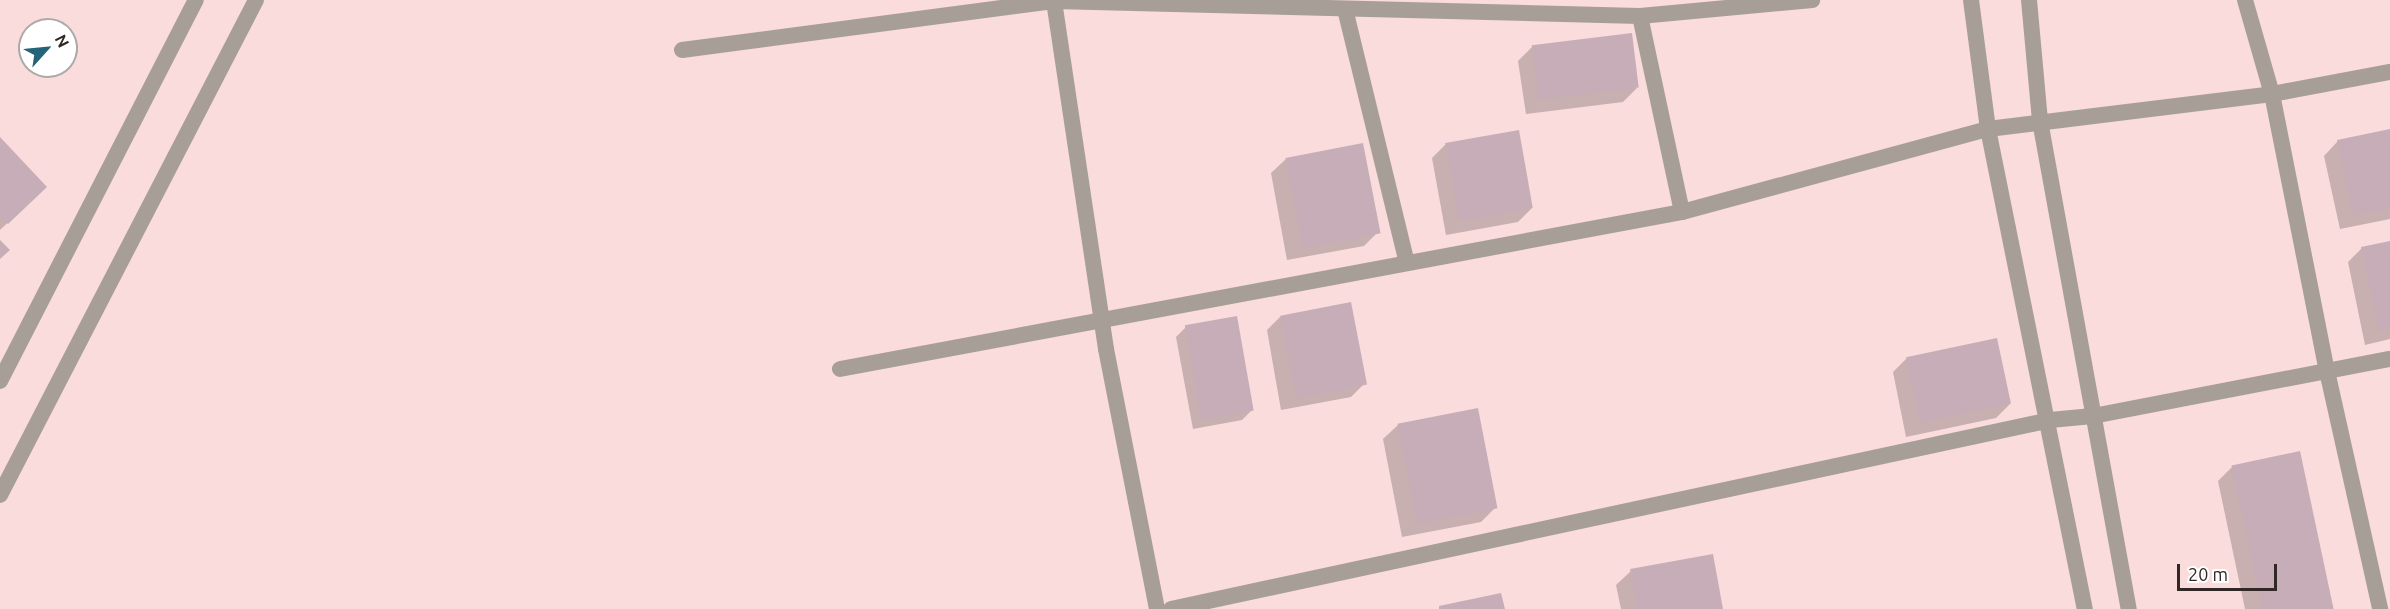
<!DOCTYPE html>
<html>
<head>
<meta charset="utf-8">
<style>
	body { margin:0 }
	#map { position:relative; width:2390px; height:609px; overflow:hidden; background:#f9dcdb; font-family:Ubuntu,sans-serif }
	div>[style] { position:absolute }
	.shadow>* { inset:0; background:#0003 }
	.building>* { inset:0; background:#c6adb8; transform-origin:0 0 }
	.minor>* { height:16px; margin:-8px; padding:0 8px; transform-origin:8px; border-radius:8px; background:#a89e98 }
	span { translate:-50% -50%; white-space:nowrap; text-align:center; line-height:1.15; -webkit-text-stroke:6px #fff; paint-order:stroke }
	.north { position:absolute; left:18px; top:18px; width:60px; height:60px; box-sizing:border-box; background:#fff; border:2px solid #ada9a8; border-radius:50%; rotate:63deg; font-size:16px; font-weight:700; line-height:24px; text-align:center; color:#312726 }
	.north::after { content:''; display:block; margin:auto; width:21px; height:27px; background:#246479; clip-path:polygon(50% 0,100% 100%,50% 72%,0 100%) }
	.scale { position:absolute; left:2177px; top:564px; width:100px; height:27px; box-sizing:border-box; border:3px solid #312726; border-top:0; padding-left:8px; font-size:18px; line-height:21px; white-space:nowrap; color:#312726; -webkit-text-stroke:4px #fff; paint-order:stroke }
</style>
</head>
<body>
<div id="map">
	<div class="shadow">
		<div style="clip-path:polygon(1532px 47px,1637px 88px,1623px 102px,1526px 114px,1518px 61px)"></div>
		<div style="clip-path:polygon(2390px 131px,2390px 219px,2340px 229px,2324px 156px,2338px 141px)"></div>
		<div style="clip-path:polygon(0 139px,35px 197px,0 230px)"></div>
		<div style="clip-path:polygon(1446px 144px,1532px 208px,1518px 222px,1446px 235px,1432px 158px)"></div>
		<div style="clip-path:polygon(1286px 159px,1378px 232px,1364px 246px,1287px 260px,1271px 173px)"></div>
		<div style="clip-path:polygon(2390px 242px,2390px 339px,2365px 345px,2348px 262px,2362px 248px)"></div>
		<div style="clip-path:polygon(1281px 316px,1365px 383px,1351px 397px,1281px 410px,1267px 330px)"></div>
		<div style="clip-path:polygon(1186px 327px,1252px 410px,1242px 420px,1193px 429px,1176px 337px)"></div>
		<div style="clip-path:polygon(1907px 358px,2010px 404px,1996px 418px,1906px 437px,1893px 372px)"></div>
		<div style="clip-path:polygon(1398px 425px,1495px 508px,1481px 522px,1402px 537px,1383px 439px)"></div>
		<div style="clip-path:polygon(2232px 467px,2332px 609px,2245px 609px,2218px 481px)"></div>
		<div style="clip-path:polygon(1631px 571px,1722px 609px,1621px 609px,1616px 585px)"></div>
	</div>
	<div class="building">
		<div style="left:1632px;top:33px;width:55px;height:101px;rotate:83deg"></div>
		<div style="clip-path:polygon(2390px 129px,2390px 208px,2353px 216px,2337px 140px)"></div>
		<div style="left:1519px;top:130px;width:79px;height:75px;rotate:80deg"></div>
		<div style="clip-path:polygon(0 137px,47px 187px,8px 224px,0 216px)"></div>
		<div style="left:1363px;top:143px;width:92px;height:79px;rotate:79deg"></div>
		<div style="clip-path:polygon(0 240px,10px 250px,0 259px)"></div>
		<div style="clip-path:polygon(2390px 241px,2390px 329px,2379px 331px,2361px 247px)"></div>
		<div style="left:1351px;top:302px;width:84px;height:72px;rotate:79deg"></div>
		<div style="left:1237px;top:316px;width:96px;height:53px;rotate:80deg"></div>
		<div style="left:1997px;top:338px;width:67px;height:93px;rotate:78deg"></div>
		<div style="left:1478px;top:408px;width:102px;height:82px;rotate:79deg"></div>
		<div style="left:2300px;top:451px;width:162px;height:70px;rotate:78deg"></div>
		<div style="clip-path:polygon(1713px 554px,1723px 609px,1637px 609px,1630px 569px)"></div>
		<div style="clip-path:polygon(1501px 593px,1505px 609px,1439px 609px,1439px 606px)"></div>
	</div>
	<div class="minor">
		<div style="left:1971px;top:0;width:130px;rotate:82.5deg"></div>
		<div style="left:1988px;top:129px;width:490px;rotate:78.6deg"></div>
		<div style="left:2029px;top:0;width:121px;rotate:84.8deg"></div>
		<div style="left:2040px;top:121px;width:496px;rotate:79.7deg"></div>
		<div style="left:2245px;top:0;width:98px;rotate:74deg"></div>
		<div style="left:2272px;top:94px;width:282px;rotate:78.8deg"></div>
		<div style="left:2327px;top:371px;width:244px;rotate:77.4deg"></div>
		<div style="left:1054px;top:1px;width:352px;rotate:81.5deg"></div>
		<div style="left:1106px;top:349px;width:265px;rotate:78.9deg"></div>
		<div style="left:1345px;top:9px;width:261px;rotate:76.3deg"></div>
		<div style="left:1640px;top:16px;width:200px;rotate:77.9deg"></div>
		<div style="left:682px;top:50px;width:375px;rotate:-7.5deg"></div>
		<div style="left:1054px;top:1px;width:586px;rotate:1.47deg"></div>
		<div style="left:1640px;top:16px;width:173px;rotate:-5.3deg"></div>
		<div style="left:840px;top:369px;width:857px;rotate:-10.56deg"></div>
		<div style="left:1682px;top:212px;width:317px;rotate:-15.2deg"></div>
		<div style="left:1988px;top:129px;width:286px;rotate:-7deg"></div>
		<div style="left:2272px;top:94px;width:120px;rotate:-10.6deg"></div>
		<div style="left:0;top:381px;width:428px;rotate:-62.8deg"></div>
		<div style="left:0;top:495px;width:557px;rotate:-62.65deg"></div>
		<div style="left:1171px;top:609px;width:899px;rotate:-12.13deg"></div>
		<div style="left:2050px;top:420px;width:43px;rotate:-5.3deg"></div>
		<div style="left:2093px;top:416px;width:302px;rotate:-10.9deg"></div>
	</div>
	<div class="north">N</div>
	<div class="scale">20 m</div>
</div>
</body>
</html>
